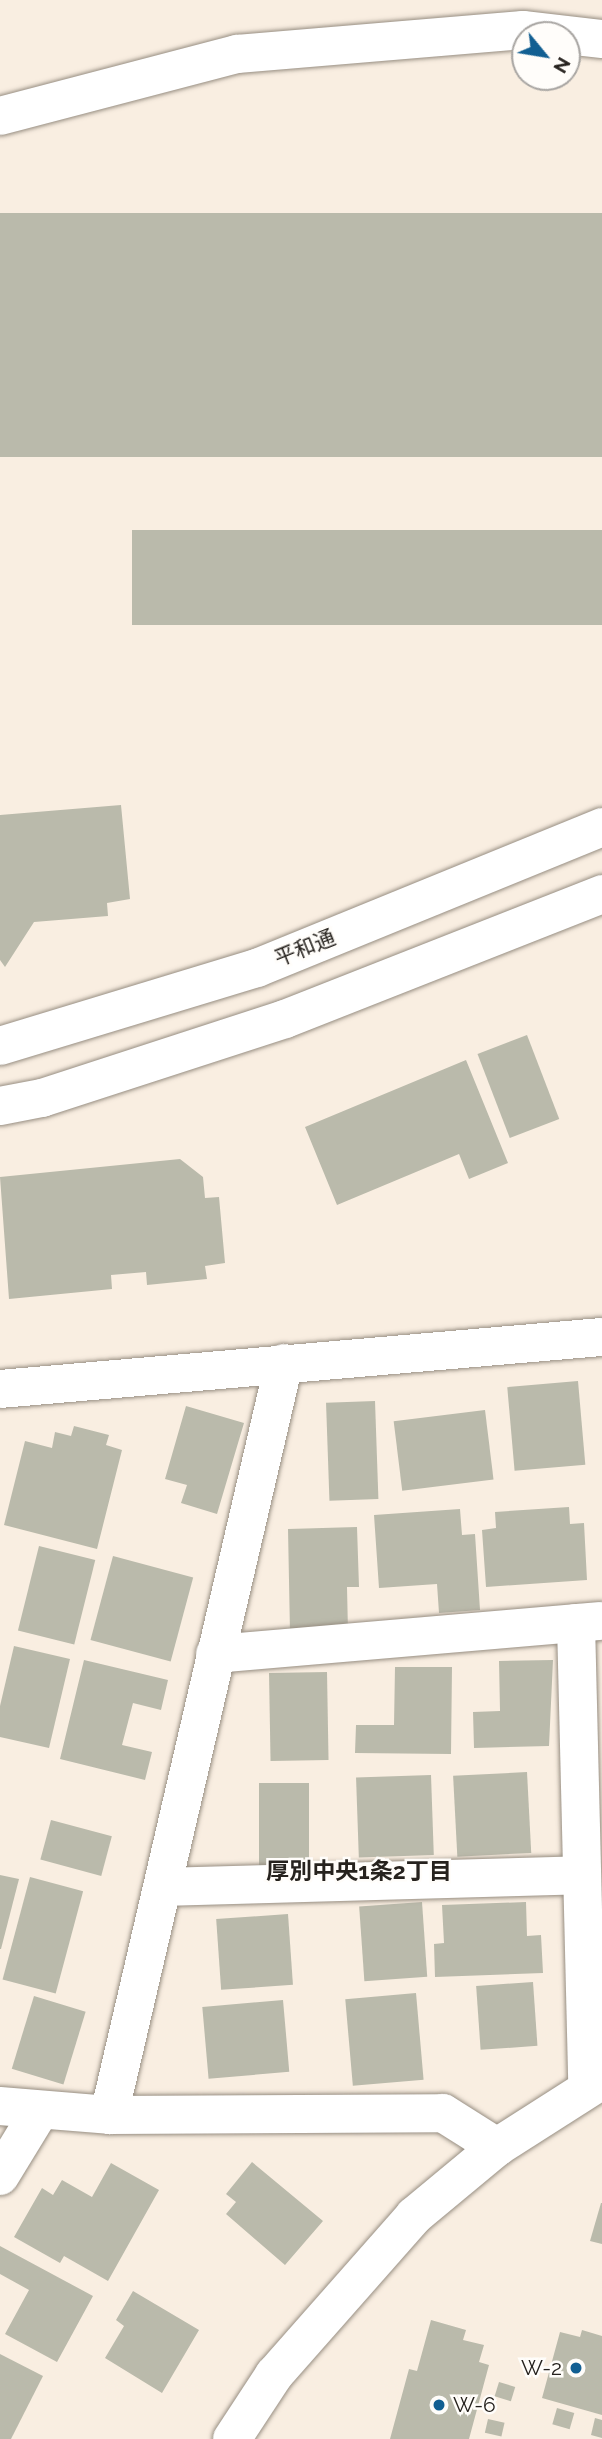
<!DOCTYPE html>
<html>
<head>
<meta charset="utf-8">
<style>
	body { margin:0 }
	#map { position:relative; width:602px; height:2439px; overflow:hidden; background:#f9eee1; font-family:Raleway,"Noto Sans JP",sans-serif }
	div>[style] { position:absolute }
	.building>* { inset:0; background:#babaab; transform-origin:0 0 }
	.roads { filter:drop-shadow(0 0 2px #978e82) drop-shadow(0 0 2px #978e82) }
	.minor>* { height:38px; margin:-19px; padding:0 19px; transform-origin:19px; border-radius:19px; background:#fff }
	.tertiary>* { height:38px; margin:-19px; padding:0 19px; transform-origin:19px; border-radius:19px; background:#fff }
	.dots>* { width:19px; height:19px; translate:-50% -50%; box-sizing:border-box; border:4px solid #fffdfa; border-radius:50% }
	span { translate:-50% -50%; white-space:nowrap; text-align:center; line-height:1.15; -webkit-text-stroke:5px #fffdfa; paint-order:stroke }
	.street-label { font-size:21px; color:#26221e }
	.poi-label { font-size:21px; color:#26221e }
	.right { translate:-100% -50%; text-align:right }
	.left { translate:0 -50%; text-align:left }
	.neighbourhood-label { font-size:23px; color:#26221e; font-weight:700 }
	.north { position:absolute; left:511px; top:21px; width:70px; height:70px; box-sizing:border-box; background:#fffdfa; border:2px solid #a8a5a2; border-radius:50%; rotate:120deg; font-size:19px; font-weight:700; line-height:28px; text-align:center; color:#26221e }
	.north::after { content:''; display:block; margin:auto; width:24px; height:32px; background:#125f92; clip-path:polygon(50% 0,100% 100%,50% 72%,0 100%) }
</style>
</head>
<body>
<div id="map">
	<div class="building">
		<div style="left:602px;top:213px;width:244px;height:608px;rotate:90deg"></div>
		<div style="left:602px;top:530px;width:95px;height:470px;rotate:90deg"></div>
		<div style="clip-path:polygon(121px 805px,130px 899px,107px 903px,108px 916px,34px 922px,5px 967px,0 960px,0 815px)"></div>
		<div style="left:527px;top:1035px;width:90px;height:53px;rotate:69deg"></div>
		<div style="clip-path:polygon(466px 1060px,508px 1163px,469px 1179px,459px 1154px,337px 1205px,305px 1127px)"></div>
		<div style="clip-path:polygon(180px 1159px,203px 1177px,205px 1198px,219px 1197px,225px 1263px,205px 1266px,207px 1279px,147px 1285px,146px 1272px,111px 1275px,112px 1289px,9px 1299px,0 1177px)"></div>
		<div style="left:578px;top:1381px;width:84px;height:71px;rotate:85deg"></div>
		<div style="left:375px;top:1401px;width:98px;height:49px;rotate:88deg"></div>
		<div style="clip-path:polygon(186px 1406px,244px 1423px,217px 1514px,181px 1503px,187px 1485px,165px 1479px)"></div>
		<div style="left:485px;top:1410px;width:70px;height:92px;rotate:83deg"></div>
		<div style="clip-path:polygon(74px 1426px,109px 1435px,106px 1445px,122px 1450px,97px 1549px,4px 1525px,25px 1441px,52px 1448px,55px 1432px,71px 1436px)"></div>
		<div style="clip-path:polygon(569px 1507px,570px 1524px,584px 1523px,587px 1580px,486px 1587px,482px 1530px,496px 1528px,495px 1512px)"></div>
		<div style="clip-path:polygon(460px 1509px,462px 1535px,475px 1534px,480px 1610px,439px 1613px,437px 1584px,379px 1588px,374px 1515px)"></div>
		<div style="clip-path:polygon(357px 1527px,359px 1587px,347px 1587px,348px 1632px,290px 1633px,288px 1529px)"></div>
		<div style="left:39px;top:1546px;width:58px;height:87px;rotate:14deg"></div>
		<div style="left:113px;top:1556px;width:83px;height:87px;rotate:15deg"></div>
		<div style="clip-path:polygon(14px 1646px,70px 1659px,49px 1748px,0 1737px,0 1706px)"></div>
		<div style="clip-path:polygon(84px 1660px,168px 1680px,161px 1710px,133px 1703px,122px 1745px,152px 1752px,145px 1780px,60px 1759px)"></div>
		<div style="clip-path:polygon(553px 1660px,549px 1746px,474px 1748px,473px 1712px,500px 1711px,499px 1661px)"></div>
		<div style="clip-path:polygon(395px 1667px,452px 1667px,451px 1754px,355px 1753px,356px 1725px,394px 1725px)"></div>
		<div style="left:327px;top:1672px;width:88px;height:58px;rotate:89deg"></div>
		<div style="left:527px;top:1772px;width:81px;height:74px;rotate:87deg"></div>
		<div style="left:431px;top:1775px;width:80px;height:75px;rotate:88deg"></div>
		<div style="left:259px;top:1783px;width:50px;height:83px"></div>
		<div style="left:51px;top:1820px;width:63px;height:41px;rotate:15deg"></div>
		<div style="clip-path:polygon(0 1875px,19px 1879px,1px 1949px,0 1949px)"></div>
		<div style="left:30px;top:1877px;width:55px;height:106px;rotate:15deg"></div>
		<div style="left:422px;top:1902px;width:75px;height:63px;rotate:86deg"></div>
		<div style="clip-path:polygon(526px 1902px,527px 1936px,541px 1935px,543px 1973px,435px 1977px,434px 1944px,444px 1943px,442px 1905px)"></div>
		<div style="left:288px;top:1914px;width:71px;height:72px;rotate:86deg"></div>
		<div style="left:533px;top:1982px;width:64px;height:57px;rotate:86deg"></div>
		<div style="left:416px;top:1993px;width:87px;height:71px;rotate:85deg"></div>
		<div style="left:34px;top:1996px;width:54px;height:76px;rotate:17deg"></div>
		<div style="left:283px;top:2000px;width:72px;height:81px;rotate:85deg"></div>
		<div style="clip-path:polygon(252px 2162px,323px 2221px,285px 2265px,226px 2214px,236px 2202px,226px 2194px)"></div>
		<div style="clip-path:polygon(111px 2163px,159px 2190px,108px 2281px,64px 2256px,60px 2263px,14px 2237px,42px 2188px,53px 2195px,62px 2180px,92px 2197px)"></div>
		<div style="clip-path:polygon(601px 2203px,602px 2203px,602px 2244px,590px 2241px)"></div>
		<div style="clip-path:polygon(0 2246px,93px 2296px,57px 2362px,5px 2334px,29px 2290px,0 2274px)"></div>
		<div style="clip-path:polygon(133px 2291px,199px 2330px,162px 2393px,105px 2358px,124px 2326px,116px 2320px)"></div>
		<div style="clip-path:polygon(431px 2320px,466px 2330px,463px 2340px,484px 2345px,479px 2362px,489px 2365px,469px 2439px,390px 2439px,409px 2369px,417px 2371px)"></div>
		<div style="clip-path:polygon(582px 2330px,602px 2336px,602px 2415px,542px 2398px,560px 2332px,580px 2337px)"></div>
		<div style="clip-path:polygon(0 2354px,43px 2376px,11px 2439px,0 2439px)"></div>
		<div style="left:499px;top:2382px;width:17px;height:15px;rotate:17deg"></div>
		<div style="left:557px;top:2408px;width:18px;height:17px;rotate:16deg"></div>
		<div style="clip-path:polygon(595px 2418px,602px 2420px,602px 2438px,591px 2435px)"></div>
		<div style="left:488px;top:2419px;width:17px;height:14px;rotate:13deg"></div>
	</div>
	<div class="roads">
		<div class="minor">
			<div style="left:0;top:116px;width:245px;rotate:-14.7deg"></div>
			<div style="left:237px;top:54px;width:287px;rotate:-4.8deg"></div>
			<div style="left:523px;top:30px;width:80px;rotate:6.5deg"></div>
			<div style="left:0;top:1389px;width:604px;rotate:-4.94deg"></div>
			<div style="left:576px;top:1623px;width:464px;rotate:88.6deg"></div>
			<div style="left:215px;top:1654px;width:386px;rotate:-4.9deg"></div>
			<div style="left:163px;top:1887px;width:417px;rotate:-1.6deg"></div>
			<div style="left:0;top:2106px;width:109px;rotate:4.7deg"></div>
			<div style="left:109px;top:2115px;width:334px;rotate:-0.3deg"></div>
			<div style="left:443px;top:2113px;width:64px;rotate:32.2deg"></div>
			<div style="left:109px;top:2115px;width:772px;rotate:-76.9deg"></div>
			<div style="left:0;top:2176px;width:75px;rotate:-58.6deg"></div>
			<div style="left:232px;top:2439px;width:77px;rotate:-56.7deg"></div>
			<div style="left:274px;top:2375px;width:212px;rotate:-48.6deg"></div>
			<div style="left:414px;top:2216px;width:108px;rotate:-39.7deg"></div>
			<div style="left:497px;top:2147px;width:125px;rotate:-32.5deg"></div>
		</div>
		<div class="tertiary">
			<div style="left:0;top:1046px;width:269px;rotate:-16.9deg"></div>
			<div style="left:257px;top:968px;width:373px;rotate:-22.2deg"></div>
			<div style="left:0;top:1106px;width:43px;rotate:-10.8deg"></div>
			<div style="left:42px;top:1098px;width:256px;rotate:-18deg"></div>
			<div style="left:285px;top:1019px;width:341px;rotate:-21.5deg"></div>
		</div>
	</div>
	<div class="dots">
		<div style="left:576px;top:2368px;background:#125f92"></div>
		<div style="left:439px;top:2405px;background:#125f92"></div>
	</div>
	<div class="street-label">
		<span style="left:305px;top:948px;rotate:-22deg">平和通</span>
	</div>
	<div class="poi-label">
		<span class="right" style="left:562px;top:2368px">W-2</span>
		<span class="left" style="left:453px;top:2405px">W-6</span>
	</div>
	<div class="neighbourhood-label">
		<span style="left:359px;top:1871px">厚別中央1条2丁目</span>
	</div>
	<div class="north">N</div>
</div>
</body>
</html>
